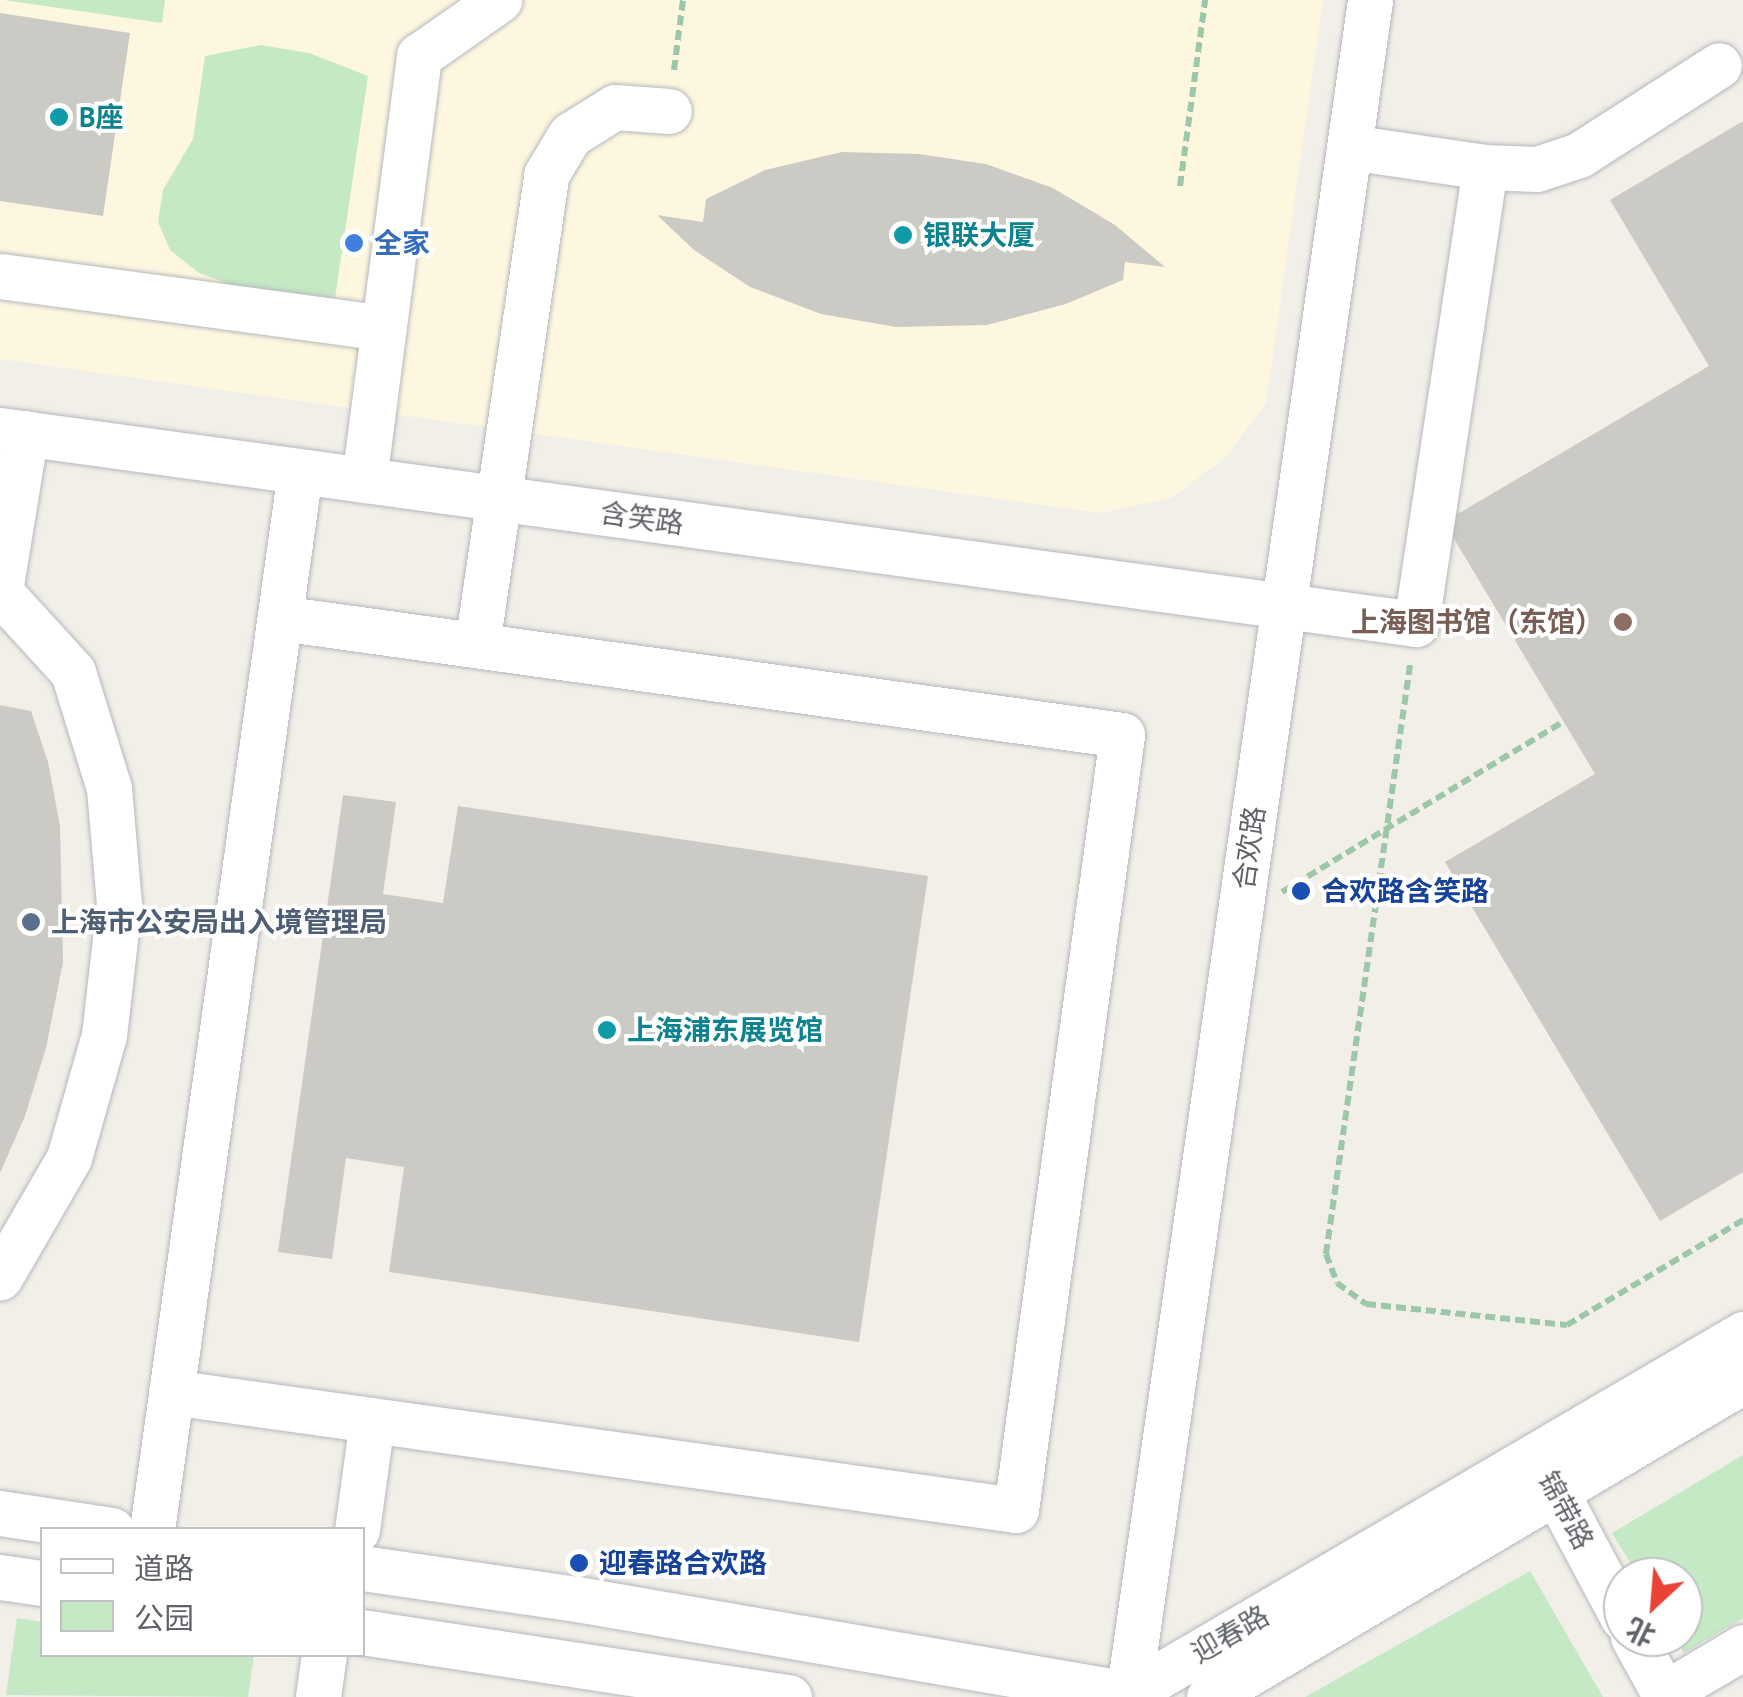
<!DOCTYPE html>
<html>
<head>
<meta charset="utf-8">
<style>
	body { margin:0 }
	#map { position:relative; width:1743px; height:1697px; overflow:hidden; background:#f1efe8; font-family:"PT Sans","Noto Sans SC",sans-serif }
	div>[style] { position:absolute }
	.commercial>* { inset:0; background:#fef7e0 }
	.green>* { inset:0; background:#c5e8c5 }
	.building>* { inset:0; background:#cccac5 }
	.path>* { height:6px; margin-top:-3px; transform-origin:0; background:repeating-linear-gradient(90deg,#9cc7a9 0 10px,transparent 0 15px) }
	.roads { filter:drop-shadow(0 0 2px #b5b8bc) drop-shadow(0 0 2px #b5b8bc) }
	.minor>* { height:45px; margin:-22.5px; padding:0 22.5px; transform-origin:22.5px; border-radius:22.5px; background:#fff }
	.dots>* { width:28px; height:28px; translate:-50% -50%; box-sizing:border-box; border:5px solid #fff; border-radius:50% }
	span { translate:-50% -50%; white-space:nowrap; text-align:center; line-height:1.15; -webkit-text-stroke:8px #fff; paint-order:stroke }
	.culture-label { font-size:28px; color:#0d838f; font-weight:700 }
	.left { translate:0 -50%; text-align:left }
	.shop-label { font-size:28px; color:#366cbe; font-weight:700 }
	.street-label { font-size:28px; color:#5f6368 }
	.education-label { font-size:28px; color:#785e54; font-weight:700 }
	.right { translate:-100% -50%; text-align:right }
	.transit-label { font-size:28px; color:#164399; font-weight:700 }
	.service-label { font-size:28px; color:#4e5e75; font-weight:700 }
	.legend { position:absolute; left:40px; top:1527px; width:325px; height:130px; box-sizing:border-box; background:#fff; border:2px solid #bfc1c3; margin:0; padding:12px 18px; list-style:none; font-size:30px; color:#5f6368 }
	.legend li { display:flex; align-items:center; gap:20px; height:50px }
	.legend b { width:50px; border:2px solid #bfc1c3 }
	.north { position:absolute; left:1603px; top:1557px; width:100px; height:100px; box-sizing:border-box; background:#fff; border:2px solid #bfc1c3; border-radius:50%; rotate:206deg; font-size:28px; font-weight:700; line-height:40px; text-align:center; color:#5f6368 }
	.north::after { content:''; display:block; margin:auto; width:35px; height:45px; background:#ea4335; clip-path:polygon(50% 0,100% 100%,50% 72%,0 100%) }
</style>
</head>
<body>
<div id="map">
	<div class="commercial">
		<div style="clip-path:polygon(0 0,1323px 0,1266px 403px,1227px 456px,1171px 498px,1100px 513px,0 359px)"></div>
	</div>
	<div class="green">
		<div style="clip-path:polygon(4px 0,165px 0,162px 23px)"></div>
		<div style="clip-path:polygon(261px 45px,309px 53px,368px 76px,335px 298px,232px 285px,199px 273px,170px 250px,158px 222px,163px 190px,193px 139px,205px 56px)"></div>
		<div style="clip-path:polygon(1743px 1455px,1743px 1618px,1684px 1653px,1674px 1637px,1683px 1637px,1683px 1577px,1639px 1577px,1612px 1533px)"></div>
		<div style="clip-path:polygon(1530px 1571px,1603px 1697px,1305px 1697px)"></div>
		<div style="clip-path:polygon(17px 1618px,42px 1622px,42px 1654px,254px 1655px,248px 1697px,6px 1695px)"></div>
	</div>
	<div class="building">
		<div style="clip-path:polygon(0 13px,130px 33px,103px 216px,0 201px)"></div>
		<div style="clip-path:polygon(1743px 121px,1743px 1172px,1660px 1221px,1445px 862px,1595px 774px,1444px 522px,1709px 366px,1610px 200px)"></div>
		<div style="clip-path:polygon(842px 152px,919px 154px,986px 164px,1053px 188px,1115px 225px,1165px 267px,1125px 262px,1123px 280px,1066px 304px,987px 325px,896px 327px,821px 314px,750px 287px,694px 250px,657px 215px,703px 222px,706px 199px,765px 170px)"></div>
		<div style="clip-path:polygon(0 705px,31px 711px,48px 762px,60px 826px,63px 962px,46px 1048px,25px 1116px,0 1173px)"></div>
		<div style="clip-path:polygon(343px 795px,396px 802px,383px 894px,443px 903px,458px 806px,928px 876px,859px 1342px,389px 1272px,404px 1167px,346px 1158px,332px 1259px,278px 1252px)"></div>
	</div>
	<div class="path">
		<div style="left:674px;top:70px;width:71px;rotate:-82.7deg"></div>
		<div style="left:1180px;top:186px;width:188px;rotate:-82.3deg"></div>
		<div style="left:1410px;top:665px;width:595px;rotate:98.12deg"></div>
		<div style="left:1326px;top:1254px;width:31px;rotate:69deg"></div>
		<div style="left:1337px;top:1283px;width:36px;rotate:36deg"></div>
		<div style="left:1366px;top:1304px;width:202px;rotate:6deg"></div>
		<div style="left:1567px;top:1325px;width:205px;rotate:-30.8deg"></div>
		<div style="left:1282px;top:892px;width:328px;rotate:-31.2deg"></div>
	</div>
	<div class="roads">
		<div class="minor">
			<div style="left:1485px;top:167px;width:52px;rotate:2.2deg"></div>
			<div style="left:1537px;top:169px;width:44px;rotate:-18.4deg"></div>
			<div style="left:1579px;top:155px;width:166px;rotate:-32.7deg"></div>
			<div style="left:0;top:276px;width:387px;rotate:7.7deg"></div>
			<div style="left:0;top:430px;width:1429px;rotate:7.8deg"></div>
			<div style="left:1416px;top:624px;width:462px;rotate:-81.4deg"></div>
			<div style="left:1485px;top:167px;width:137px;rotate:-171.6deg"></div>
			<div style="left:364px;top:480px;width:428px;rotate:-82.6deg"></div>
			<div style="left:419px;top:56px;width:98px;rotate:-35deg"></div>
			<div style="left:0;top:591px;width:160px;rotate:-80.7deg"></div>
			<div style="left:0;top:592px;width:108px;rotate:47.6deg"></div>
			<div style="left:73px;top:672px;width:121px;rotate:72.8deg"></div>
			<div style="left:109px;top:788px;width:116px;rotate:85.1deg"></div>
			<div style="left:119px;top:904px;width:132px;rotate:96.5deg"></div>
			<div style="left:104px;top:1035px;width:128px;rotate:105.9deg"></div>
			<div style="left:69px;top:1158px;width:138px;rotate:120.1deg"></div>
			<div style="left:477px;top:645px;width:475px;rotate:-81.6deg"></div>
			<div style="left:546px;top:175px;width:47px;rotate:-59deg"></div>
			<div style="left:570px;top:135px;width:53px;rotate:-31.9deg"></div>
			<div style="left:615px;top:107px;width:54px;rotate:4.2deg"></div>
			<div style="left:171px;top:1392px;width:853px;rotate:7.95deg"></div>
			<div style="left:1016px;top:1510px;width:782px;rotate:-82.21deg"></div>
			<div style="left:1122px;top:735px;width:850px;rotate:-172.09deg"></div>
			<div style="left:1542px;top:1466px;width:172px;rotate:61.9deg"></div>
			<div style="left:0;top:1513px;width:113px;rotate:8.6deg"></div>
			<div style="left:152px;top:1530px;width:1069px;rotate:-82.04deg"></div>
			<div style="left:357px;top:1530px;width:111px;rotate:-82.2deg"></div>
			<div style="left:362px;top:1568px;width:217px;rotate:8.2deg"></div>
			<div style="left:577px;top:1599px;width:559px;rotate:9.78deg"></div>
			<div style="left:1128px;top:1694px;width:713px;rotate:-30.34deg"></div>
			<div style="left:0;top:1577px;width:42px;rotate:8.1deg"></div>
			<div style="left:362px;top:1632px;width:432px;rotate:8.7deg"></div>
			<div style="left:1633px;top:1637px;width:68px;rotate:61.2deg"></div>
			<div style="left:1664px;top:1694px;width:92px;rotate:-30.7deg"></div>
			<div style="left:318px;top:1697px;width:43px;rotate:-82.1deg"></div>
			<div style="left:1128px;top:1697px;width:1714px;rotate:-81.88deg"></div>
			<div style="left:1209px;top:1697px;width:620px;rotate:-30.62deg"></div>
		</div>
	</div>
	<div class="dots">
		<div style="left:59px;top:117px;background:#0f9aa8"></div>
		<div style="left:903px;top:235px;background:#0f9aa8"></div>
		<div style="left:354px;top:243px;background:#3f7fe0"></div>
		<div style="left:1623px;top:622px;background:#8d6e63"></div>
		<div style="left:1301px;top:891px;background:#1a4fb4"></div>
		<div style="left:31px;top:922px;background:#5c6f8a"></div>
		<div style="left:607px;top:1030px;background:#0f9aa8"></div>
		<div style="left:579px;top:1563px;background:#1a4fb4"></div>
	</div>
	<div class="culture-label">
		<span class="left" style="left:79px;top:117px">B座</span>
		<span class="left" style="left:923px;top:235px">银联大厦</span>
		<span class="left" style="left:627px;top:1030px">上海浦东展览馆</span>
	</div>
	<div class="shop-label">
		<span class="left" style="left:374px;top:243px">全家</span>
	</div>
	<div class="street-label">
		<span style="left:642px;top:518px;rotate:8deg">含笑路</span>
		<span style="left:1249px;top:848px;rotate:-82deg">合欢路</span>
		<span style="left:1566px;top:1510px;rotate:62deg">锦带路</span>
		<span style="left:1230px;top:1634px;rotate:-30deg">迎春路</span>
	</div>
	<div class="education-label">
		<span class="right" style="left:1603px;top:622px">上海图书馆（东馆）</span>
	</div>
	<div class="transit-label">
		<span class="left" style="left:1321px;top:891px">合欢路含笑路</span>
		<span class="left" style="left:599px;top:1563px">迎春路合欢路</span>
	</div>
	<div class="service-label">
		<span class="left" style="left:51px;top:922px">上海市公安局出入境管理局</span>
	</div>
	<ul class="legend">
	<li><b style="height:12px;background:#fff"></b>道路</li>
	<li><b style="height:28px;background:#c5e8c5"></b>公园</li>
	</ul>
	<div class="north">北</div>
</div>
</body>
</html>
